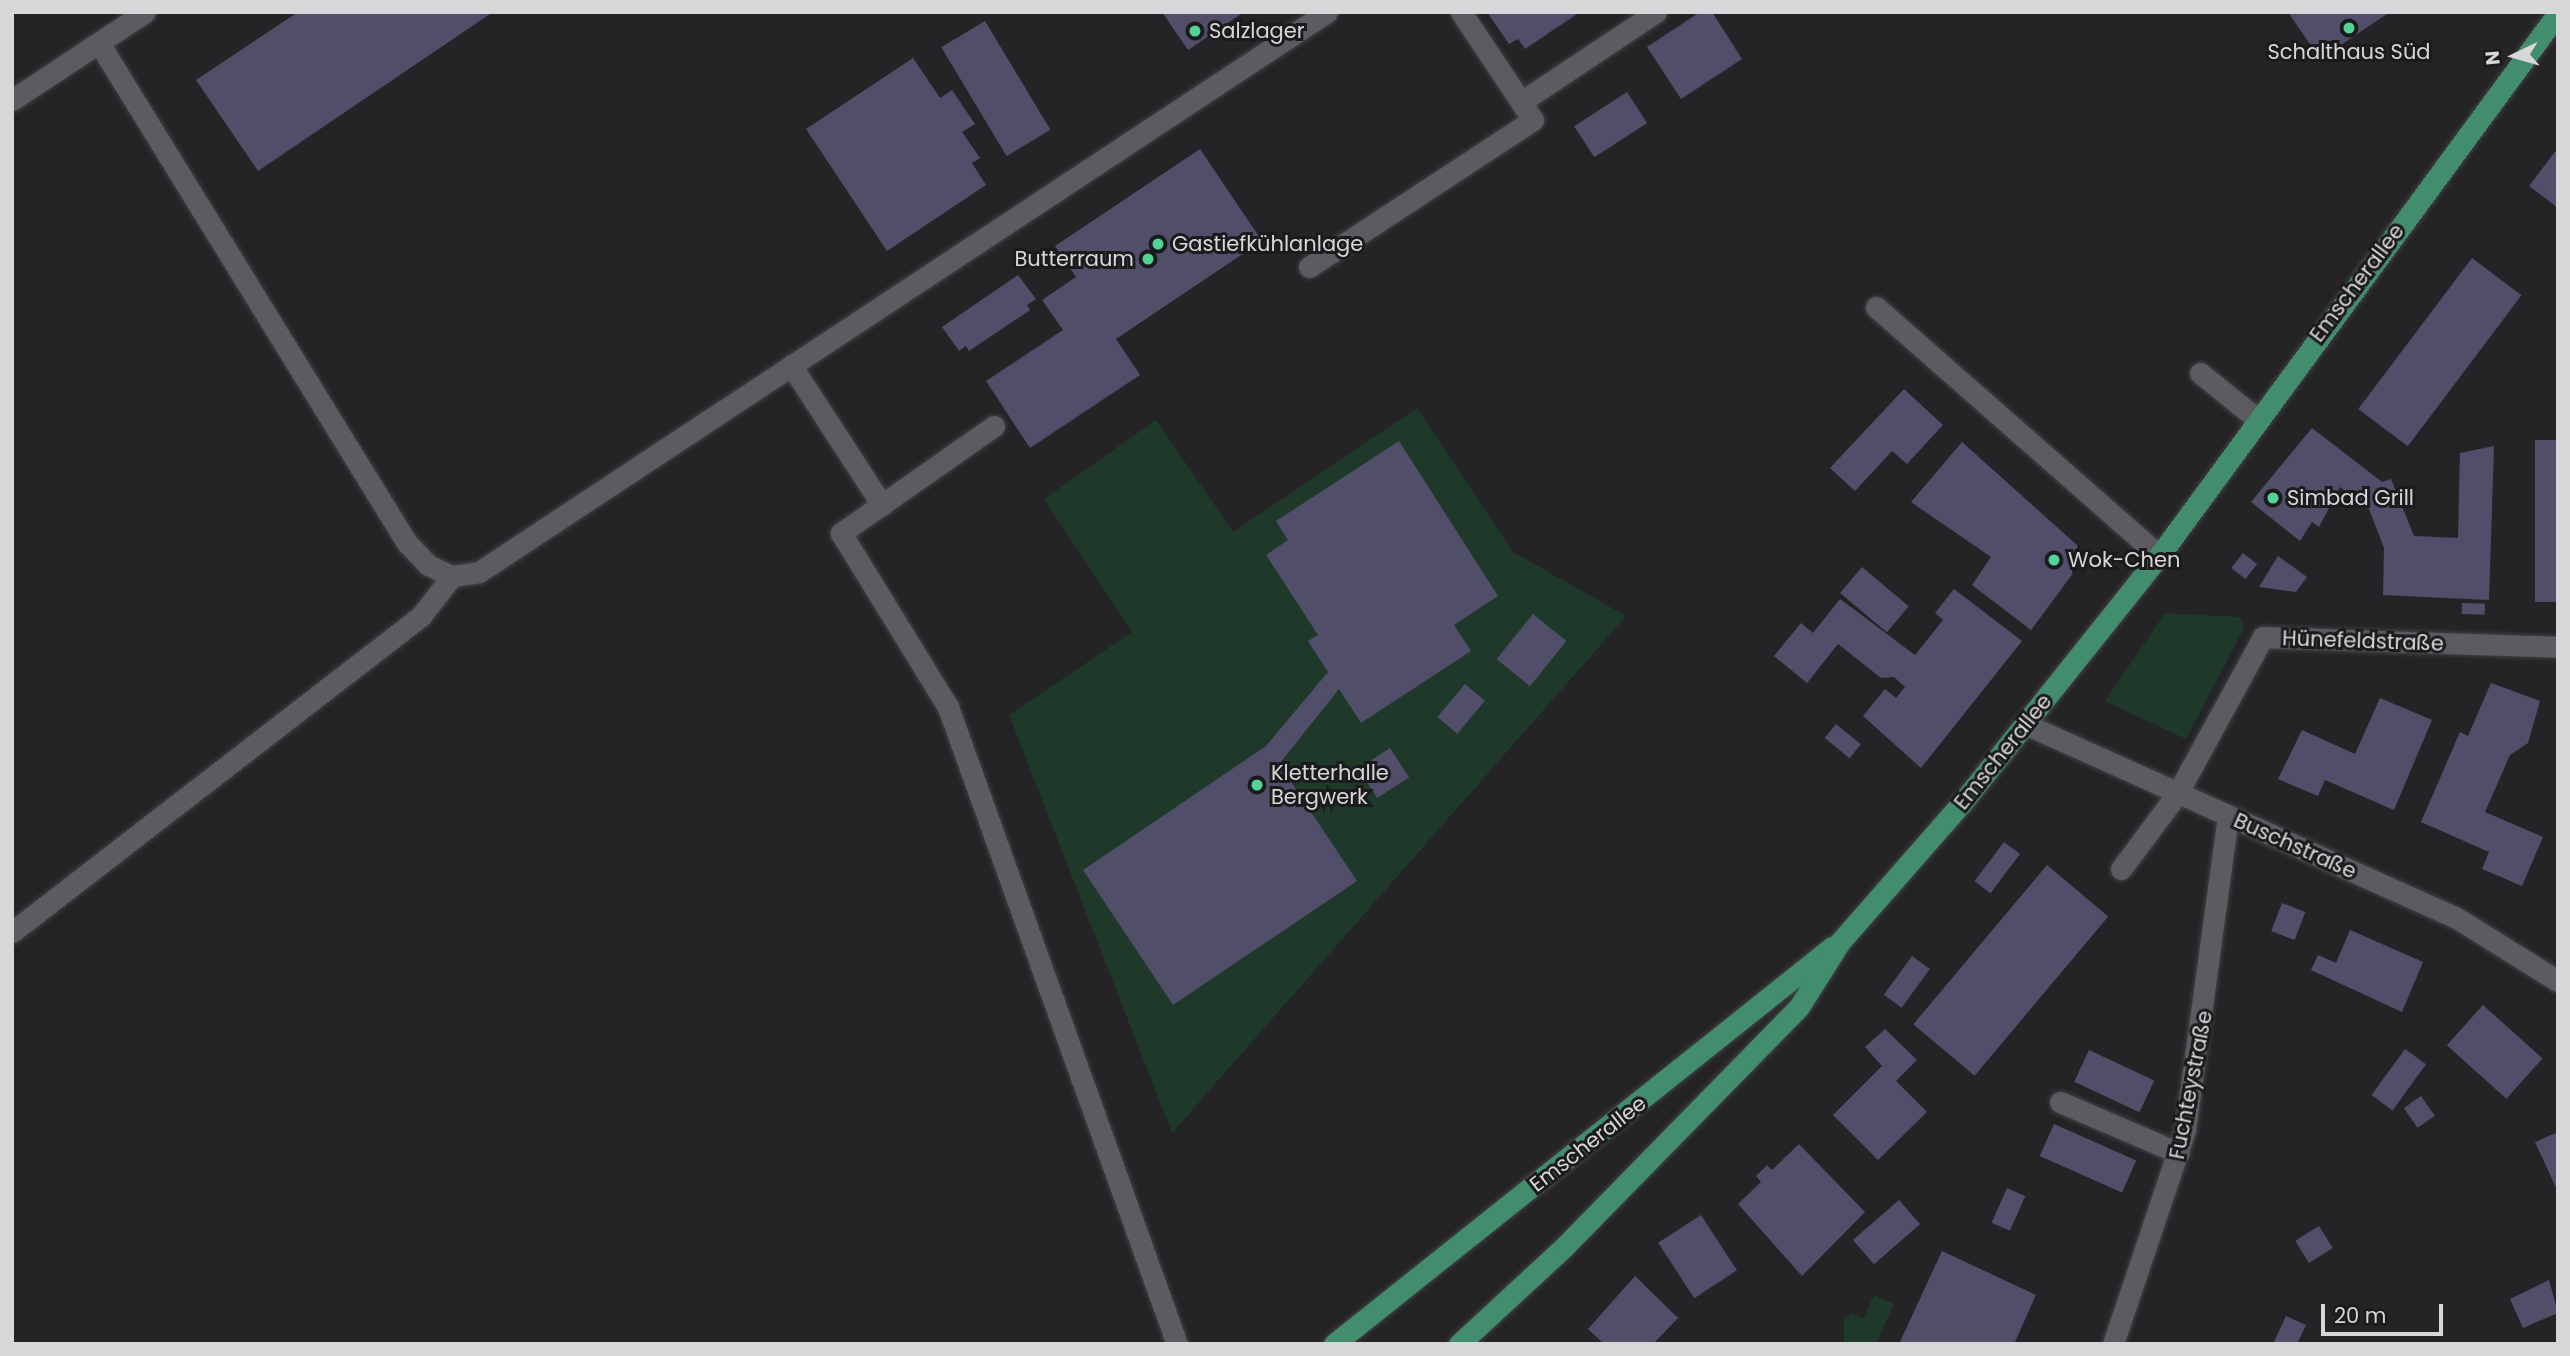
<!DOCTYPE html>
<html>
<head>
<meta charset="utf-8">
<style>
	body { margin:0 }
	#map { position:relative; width:2570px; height:1356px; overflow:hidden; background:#242427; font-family:Poppins,sans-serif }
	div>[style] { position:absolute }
	.green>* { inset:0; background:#1e382a }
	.building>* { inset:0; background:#514e6a; transform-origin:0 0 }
	.roads { filter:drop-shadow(0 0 2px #424244) drop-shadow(0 0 2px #424244) }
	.minor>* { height:21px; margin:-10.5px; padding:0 10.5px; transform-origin:10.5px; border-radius:10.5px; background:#5c5c60 }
	.major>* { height:21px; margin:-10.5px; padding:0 10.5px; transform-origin:10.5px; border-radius:10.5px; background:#428d6d }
	.dots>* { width:19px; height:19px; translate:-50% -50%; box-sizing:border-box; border:4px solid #1b1b1e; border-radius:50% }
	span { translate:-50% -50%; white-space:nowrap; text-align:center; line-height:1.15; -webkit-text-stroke:6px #1b1b1e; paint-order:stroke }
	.poi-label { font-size:21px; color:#d7d7d9 }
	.left { translate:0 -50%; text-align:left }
	.right { translate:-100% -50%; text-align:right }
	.street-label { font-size:21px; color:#d7d7d9 }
	.frame { position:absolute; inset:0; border:14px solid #d7d7d9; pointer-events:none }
	.north { position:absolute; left:2479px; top:21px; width:70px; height:70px; -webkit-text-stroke:5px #1b1b1e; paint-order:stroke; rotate:265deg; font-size:19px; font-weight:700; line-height:28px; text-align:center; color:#d7d7d9 }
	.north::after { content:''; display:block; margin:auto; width:24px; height:32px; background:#d7d7d9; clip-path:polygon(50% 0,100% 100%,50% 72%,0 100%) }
	.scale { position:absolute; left:2321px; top:1304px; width:122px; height:32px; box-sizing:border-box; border:4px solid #d7d7d9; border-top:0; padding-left:9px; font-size:21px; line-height:24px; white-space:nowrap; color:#d7d7d9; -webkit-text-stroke:5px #1b1b1e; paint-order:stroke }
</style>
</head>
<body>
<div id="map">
	<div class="green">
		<div style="clip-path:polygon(1417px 408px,1513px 552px,1626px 616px,1172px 1133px,1009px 715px,1132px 632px,1044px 499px,1156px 420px,1233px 532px)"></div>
		<div style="clip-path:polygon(2165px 613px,2240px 617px,2244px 628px,2186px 739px,2105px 701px)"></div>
		<div style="clip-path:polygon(1874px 1295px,1894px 1304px,1876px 1344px,1844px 1344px,1844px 1318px,1853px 1313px,1863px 1319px)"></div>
	</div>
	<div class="building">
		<div style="clip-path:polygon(298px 12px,493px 12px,258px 171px,196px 80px)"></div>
		<div style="clip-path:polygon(1162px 12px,1244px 12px,1188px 50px)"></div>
		<div style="clip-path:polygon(1487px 12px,1580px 12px,1525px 49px,1518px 39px,1509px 44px)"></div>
		<div style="clip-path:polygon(1700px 12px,1712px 12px,1742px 59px,1681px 99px,1647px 47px)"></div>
		<div style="clip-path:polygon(2288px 12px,2390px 12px,2320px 59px)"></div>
		<div style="left:985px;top:21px;width:127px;height:51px;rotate:59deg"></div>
		<div style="clip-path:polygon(913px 58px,940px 98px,952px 90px,975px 124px,962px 132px,980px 158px,972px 163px,986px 185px,887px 251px,806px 129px)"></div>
		<div style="left:1627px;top:92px;width:37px;height:63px;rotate:57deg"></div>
		<div style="clip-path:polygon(2558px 148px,2558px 208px,2529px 186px)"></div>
		<div style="clip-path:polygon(1200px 149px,1262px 241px,1116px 339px,1140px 375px,1030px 448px,986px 381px,1063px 330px,1042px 300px,1076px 277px,1055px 246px)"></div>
		<div style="left:2472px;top:258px;width:62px;height:189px;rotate:37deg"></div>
		<div style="clip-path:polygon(1018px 275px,1036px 299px,1027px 305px,1030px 310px,969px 351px,966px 346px,959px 351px,942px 327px)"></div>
		<div style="clip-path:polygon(1904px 389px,1943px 425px,1907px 464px,1892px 451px,1855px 491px,1830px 468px)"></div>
		<div style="clip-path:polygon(2312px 428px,2382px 482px,2391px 479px,2414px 536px,2458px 538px,2460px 453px,2494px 446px,2489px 600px,2383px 595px,2384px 548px,2369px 509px,2340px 487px,2319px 527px,2312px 522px,2300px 541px,2251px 502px)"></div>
		<div style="left:2558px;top:440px;width:162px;height:23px;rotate:90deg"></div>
		<div style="clip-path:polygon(1399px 441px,1498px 596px,1454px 625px,1471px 651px,1361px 723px,1339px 689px,1279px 764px,1357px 881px,1173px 1005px,1083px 870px,1266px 746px,1328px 672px,1308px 641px,1318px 635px,1266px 555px,1288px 540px,1276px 521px)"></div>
		<div style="clip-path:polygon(1962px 442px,2078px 546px,2079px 565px,2031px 630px,1972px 585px,1991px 557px,1911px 502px)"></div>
		<div style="left:2243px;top:553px;width:18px;height:19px;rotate:38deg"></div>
		<div style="clip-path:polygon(2278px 556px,2307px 577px,2296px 592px,2259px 587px)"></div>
		<div style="left:1862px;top:567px;width:61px;height:34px;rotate:40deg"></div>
		<div style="clip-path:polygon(1954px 589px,2022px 641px,1921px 768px,1863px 716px,1885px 689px,1896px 698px,1905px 687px,1894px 677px,1881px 678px,1838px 644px,1807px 683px,1774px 656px,1801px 623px,1813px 633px,1840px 599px,1915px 655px,1943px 620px,1935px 613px)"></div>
		<div style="left:2462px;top:603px;width:23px;height:11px;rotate:2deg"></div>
		<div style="left:1533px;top:614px;width:43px;height:58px;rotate:39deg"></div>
		<div style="clip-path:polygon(2491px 683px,2540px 701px,2528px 743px,2510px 755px,2485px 812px,2543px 837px,2522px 886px,2482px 869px,2489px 852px,2421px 822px,2460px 732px,2468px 736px)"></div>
		<div style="left:1465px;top:684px;width:26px;height:43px;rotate:40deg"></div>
		<div style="clip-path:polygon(2380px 698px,2432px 720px,2394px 810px,2325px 780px,2318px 796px,2278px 779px,2302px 730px,2355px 754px)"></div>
		<div style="left:1836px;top:724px;width:32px;height:18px;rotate:39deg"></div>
		<div style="left:1390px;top:748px;width:35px;height:38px;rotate:57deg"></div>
		<div style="left:2004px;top:842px;width:20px;height:49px;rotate:37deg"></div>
		<div style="left:2047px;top:865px;width:80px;height:208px;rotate:40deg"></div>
		<div style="left:2282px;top:903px;width:25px;height:30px;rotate:21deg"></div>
		<div style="clip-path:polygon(2350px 930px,2423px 962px,2402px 1012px,2311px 970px,2318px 955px,2336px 963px)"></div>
		<div style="left:1912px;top:956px;width:22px;height:48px;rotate:36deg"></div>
		<div style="left:2483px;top:1005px;width:80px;height:54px;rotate:42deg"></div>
		<div style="clip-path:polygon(1885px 1029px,1917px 1060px,1896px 1081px,1927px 1112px,1878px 1160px,1833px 1115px,1882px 1066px,1865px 1047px)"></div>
		<div style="left:2405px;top:1049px;width:26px;height:57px;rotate:36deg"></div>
		<div style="left:2089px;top:1050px;width:72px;height:35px;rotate:25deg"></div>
		<div style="left:2421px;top:1096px;width:24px;height:21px;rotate:55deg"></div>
		<div style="left:2054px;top:1124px;width:90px;height:35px;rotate:24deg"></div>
		<div style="clip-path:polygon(2558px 1132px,2558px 1192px,2535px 1142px)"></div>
		<div style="clip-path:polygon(1799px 1144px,1865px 1212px,1802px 1276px,1738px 1204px,1761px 1182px,1756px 1176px,1767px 1165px,1772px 1170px)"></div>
		<div style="left:2007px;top:1188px;width:20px;height:38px;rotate:24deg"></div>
		<div style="left:1899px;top:1200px;width:32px;height:61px;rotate:49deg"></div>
		<div style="left:1701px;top:1215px;width:66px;height:51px;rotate:57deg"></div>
		<div style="left:2319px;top:1226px;width:26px;height:28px;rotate:58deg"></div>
		<div style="clip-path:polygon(1942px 1251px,2036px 1295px,2014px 1344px,1899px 1344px)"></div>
		<div style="clip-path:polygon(1635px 1276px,1678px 1318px,1653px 1344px,1604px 1344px,1588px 1329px)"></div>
		<div style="clip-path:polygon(2549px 1280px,2558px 1313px,2523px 1328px,2510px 1299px)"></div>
		<div style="clip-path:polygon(2286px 1316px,2306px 1325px,2297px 1344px,2273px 1344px)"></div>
	</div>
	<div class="roads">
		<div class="minor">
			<div style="left:1461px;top:12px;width:108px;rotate:56.3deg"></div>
			<div style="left:1521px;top:102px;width:162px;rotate:-33.7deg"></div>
			<div style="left:99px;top:43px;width:587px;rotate:58.37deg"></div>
			<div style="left:407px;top:543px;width:30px;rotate:46deg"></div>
			<div style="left:428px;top:565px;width:26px;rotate:25deg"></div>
			<div style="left:452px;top:576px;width:27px;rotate:-8deg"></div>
			<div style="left:479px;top:572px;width:1016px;rotate:-33.44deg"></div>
			<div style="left:12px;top:100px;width:159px;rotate:-33.5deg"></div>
			<div style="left:1309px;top:267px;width:268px;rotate:-33.3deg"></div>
			<div style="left:1533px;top:120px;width:22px;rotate:-124deg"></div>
			<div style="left:1876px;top:307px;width:377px;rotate:41.3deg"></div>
			<div style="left:791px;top:365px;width:167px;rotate:57deg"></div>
			<div style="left:2200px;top:373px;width:72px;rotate:38.8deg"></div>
			<div style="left:994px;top:426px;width:187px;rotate:145deg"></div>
			<div style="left:841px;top:533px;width:204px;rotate:58.4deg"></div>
			<div style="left:948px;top:707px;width:677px;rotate:70.23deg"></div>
			<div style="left:2025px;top:724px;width:471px;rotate:24.2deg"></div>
			<div style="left:2455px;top:917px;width:121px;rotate:31.9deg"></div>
			<div style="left:2121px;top:869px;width:94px;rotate:-53.3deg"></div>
			<div style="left:2177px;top:794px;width:179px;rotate:-61.3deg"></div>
			<div style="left:2263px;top:637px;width:295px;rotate:1.9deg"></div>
			<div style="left:12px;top:932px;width:517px;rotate:-37.69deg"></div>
			<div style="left:421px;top:616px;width:51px;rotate:-52.2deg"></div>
			<div style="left:2060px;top:1102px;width:129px;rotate:23.2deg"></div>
			<div style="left:2113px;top:1344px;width:226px;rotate:-71.4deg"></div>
			<div style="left:2185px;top:1130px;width:316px;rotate:-82.2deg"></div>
		</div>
		<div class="major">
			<div style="left:1334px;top:1344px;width:637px;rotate:-38.56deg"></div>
			<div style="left:1459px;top:1344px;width:143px;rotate:-42.7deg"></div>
			<div style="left:1564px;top:1247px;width:336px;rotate:-45.6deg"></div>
			<div style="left:1799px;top:1007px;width:77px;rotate:-57.8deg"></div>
			<div style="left:1840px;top:942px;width:184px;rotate:-48.8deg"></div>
			<div style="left:1961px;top:804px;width:317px;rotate:-51.4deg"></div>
			<div style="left:2159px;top:556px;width:674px;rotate:-53.69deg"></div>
		</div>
	</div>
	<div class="dots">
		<div style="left:2349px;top:28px;background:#53d396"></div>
		<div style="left:1195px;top:31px;background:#53d396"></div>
		<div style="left:1158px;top:244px;background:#53d396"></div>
		<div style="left:1148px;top:259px;background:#53d396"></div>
		<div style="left:2273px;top:498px;background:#53d396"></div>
		<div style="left:2054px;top:560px;background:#53d396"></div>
		<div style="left:1257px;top:785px;background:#53d396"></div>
	</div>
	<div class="poi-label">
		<span class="left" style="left:1209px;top:31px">Salzlager</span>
		<span style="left:2349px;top:52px">Schalthaus Süd</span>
		<span class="left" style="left:1172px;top:244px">Gastiefkühlanlage</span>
		<span class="right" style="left:1134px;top:259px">Butterraum</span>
		<span class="left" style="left:2287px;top:498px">Simbad Grill</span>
		<span class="left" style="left:2068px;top:560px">Wok-Chen</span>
		<span class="left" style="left:1271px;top:785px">Kletterhalle<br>Bergwerk</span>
	</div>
	<div class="street-label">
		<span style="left:2357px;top:283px;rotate:-53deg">Emscherallee</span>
		<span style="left:2363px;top:641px;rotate:2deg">Hünefeldstraße</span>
		<span style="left:2003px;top:752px;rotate:-51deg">Emscherallee</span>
		<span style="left:2295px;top:846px;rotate:24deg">Buschstraße</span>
		<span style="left:2191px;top:1085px;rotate:-79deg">Fuchteystraße</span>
		<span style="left:1588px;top:1144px;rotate:-38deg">Emscherallee</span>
	</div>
	<div class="frame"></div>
	<div class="north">N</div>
	<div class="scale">20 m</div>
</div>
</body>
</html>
